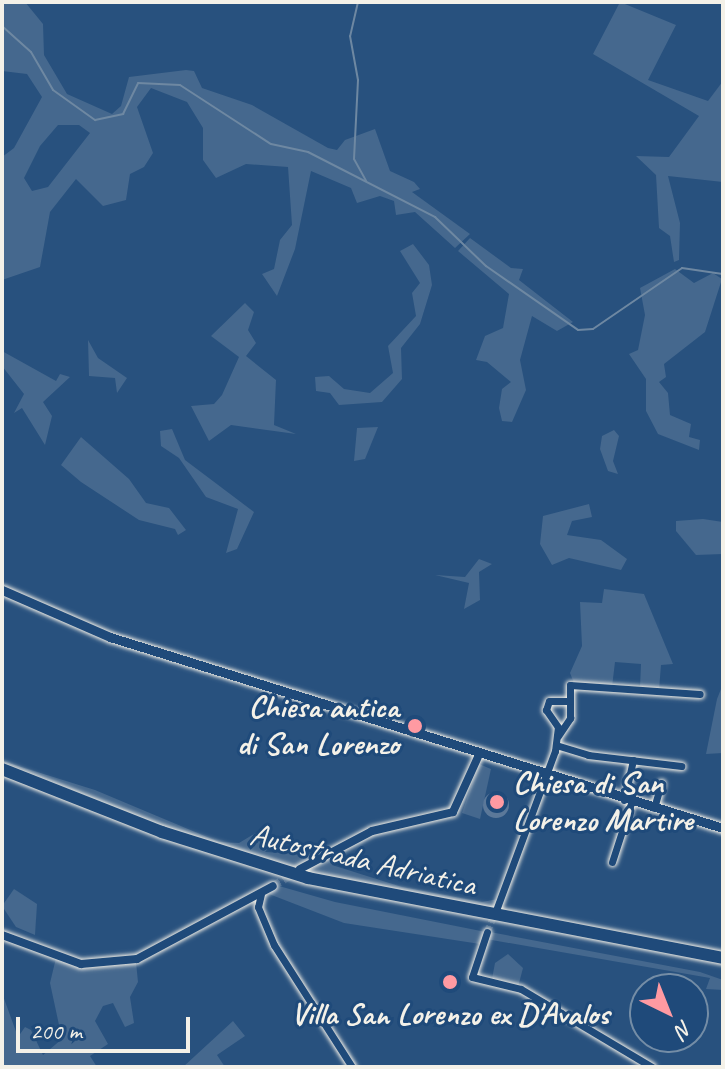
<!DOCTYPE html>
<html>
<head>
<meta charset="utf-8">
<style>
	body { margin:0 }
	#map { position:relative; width:725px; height:1069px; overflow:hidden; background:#28517e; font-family:Caveat,sans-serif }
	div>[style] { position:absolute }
	.green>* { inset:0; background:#45688e }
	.stream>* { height:2px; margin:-1px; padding:0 1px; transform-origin:1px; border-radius:1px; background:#6e88a2 }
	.building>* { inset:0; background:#5b7899 }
	.round { border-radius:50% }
	.minor-tunnel>* { height:7px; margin-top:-3.5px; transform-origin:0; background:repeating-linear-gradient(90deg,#47698e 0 7px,transparent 0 10.5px) }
	.tertiary-tunnel>* { height:8px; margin-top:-4px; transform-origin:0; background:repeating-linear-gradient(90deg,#47698e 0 8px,transparent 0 12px) }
	.roads { filter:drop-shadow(0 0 2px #f4f1e8) drop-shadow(0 0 2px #f4f1e8) }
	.minor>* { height:7px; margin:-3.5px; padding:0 3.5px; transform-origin:3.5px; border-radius:3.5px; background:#1f4a7a }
	.tertiary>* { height:8px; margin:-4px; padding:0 4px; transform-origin:4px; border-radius:4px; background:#1f4a7a }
	.secondary>* { height:9px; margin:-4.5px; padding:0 4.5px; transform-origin:4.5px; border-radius:4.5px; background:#1f4a7a }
	.motorway>* { height:12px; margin:-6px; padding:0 6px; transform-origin:6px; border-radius:6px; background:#1f4a7a }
	.dots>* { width:22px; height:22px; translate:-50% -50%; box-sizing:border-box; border:4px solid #1f4a7a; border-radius:50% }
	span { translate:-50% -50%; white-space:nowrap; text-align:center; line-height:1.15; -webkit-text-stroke:6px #1f4a7a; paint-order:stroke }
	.poi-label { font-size:32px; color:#f4f1e8; font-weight:700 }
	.right { translate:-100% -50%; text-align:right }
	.left { translate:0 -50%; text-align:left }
	.street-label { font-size:32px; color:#f4f1e8 }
	.frame { position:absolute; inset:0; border:4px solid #f4f1e8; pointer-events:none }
	.north { position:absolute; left:629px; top:973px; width:80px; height:80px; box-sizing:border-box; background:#1f4a7a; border:2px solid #748da6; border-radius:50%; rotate:137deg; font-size:22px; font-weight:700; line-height:32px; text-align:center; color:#f4f1e8 }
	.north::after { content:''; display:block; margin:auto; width:28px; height:36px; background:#ff9aa2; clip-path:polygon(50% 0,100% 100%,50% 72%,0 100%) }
	.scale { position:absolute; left:16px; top:1017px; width:174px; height:36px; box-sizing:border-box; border:4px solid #f4f1e8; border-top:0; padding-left:10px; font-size:24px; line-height:28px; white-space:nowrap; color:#f4f1e8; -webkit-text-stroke:6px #1f4a7a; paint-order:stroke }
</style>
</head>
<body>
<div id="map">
	<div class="green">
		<div style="clip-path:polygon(evenodd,2px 2px,25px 2px,43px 24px,44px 55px,67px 94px,112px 114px,121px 106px,129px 77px,186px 70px,194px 71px,202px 88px,252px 105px,328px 148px,337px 150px,345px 140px,375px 129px,390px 171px,414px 182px,420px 189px,412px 192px,470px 234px,455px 248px,415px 212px,396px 215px,394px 201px,380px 196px,357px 203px,351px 188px,311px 171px,295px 249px,277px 296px,262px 274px,274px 269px,280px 240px,292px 225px,288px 167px,246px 164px,216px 178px,203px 160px,203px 128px,187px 102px,151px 88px,137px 107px,153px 153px,144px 167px,130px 174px,126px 200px,103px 206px,76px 179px,50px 212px,40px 267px,2px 280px,2px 157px,14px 148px,42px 97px,27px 74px,2px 71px,2px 2px,79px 125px,90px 133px,48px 187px,32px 191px,24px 178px,40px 146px,58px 125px,79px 125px)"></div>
		<div style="clip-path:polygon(620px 2px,676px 25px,648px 80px,708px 101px,723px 81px,723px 182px,668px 176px,680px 223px,679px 260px,674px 262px,670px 236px,659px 228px,656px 175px,636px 156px,669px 157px,699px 116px,593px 54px)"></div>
		<div style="clip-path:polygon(470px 238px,511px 268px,523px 269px,519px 280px,573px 322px,557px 331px,532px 316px,520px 360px,526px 390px,512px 422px,502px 421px,499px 408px,502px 389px,511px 382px,487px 362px,476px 360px,485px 336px,503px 328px,509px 294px,458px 251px)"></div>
		<div style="clip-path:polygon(413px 244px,429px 265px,432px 285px,420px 324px,401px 348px,402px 379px,382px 402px,339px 405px,330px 393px,316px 391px,315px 377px,329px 376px,344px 389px,370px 393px,393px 373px,388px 346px,416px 316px,412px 293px,420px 283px,400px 251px)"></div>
		<div style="clip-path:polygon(675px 269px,694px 283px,713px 273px,722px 279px,705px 332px,664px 364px,666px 377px,659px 382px,668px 393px,670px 415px,691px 424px,689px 437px,700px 440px,699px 450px,658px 434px,646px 411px,646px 379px,629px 354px,638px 350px,645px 315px,640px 288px)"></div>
		<div style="clip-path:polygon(245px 303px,254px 312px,248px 330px,256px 343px,246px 356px,276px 380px,274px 425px,296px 434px,231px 425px,209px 441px,191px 406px,214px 404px,222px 395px,239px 357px,211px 336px)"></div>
		<div style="clip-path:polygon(88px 340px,98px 358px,127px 378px,117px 393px,115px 378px,89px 376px)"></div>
		<div style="clip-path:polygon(2px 351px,56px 381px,60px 374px,70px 377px,43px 402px,52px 416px,45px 445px,22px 408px,14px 413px,24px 394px,2px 366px)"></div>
		<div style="clip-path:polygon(378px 427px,365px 459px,354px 461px,357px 428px)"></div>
		<div style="clip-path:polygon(172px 429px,185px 460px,254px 512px,237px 549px,226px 553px,238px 509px,206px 497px,179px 458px,161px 446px,160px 431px)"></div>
		<div style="clip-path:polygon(614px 430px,619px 436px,613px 461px,618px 474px,608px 471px,600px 449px,602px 436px)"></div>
		<div style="clip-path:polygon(81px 437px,129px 479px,146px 503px,169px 508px,186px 530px,178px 535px,175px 529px,139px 520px,81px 482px,61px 465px)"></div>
		<div style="clip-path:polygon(589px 504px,592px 517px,572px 521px,567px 535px,601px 540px,627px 559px,621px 570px,569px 558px,552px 565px,540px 544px,543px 516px)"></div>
		<div style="clip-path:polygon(703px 519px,723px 522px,723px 554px,696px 555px,676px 531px,676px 521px)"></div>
		<div style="clip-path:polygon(479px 559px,492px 564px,479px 572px,480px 600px,464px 609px,469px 583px,435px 575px,465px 577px)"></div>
		<div style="clip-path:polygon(604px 589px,644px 594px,673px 664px,661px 665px,659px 690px,640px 688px,641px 664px,615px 662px,612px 687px,574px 683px,570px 673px,582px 646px,580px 602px,602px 603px)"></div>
		<div style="clip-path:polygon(723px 684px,723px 753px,706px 754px,717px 699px)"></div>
		<div style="clip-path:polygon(2px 761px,95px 790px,219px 842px,239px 843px,259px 831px,273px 842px,265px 852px,320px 855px,296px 869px,189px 837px)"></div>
		<div style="clip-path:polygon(479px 764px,491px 769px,480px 819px,462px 813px)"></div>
		<div style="clip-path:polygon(335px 855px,332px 865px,402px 887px,482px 902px,498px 899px,492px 912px,300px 871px)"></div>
		<div style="clip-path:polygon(279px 886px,335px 902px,486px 932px,480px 944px,344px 923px,269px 894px)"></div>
		<div style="clip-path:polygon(14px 889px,37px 904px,35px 935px,16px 927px,2px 906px)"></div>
		<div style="clip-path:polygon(490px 932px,700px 972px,723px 980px,723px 990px,706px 989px,710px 978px,486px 939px)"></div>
		<div style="clip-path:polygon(508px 954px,523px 968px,518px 987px,492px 979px,495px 963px)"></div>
		<div style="clip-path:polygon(56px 958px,93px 966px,136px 962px,138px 982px,130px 997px,134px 1023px,125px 1027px,113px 1003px,103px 1006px,95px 1021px,108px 1044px,90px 1056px,97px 1067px,2px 1067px,2px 993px,18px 1037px,25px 1027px,31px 1030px,43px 1055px,62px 1039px,50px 983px)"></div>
		<div style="clip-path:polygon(233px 1021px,245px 1036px,217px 1055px,225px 1067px,183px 1067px)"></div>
	</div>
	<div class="stream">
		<div style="left:358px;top:2px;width:35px;rotate:103deg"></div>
		<div style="left:350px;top:36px;width:45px;rotate:79.7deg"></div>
		<div style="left:358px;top:80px;width:79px;rotate:92.9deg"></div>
		<div style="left:354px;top:159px;width:25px;rotate:61deg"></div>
		<div style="left:2px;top:26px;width:39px;rotate:42deg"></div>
		<div style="left:31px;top:52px;width:44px;rotate:59.9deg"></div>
		<div style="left:53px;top:90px;width:52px;rotate:35.5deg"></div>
		<div style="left:95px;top:120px;width:29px;rotate:-12deg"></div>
		<div style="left:123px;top:114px;width:34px;rotate:-64deg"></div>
		<div style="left:138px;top:83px;width:42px;rotate:2.7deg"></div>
		<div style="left:180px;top:85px;width:108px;rotate:33deg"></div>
		<div style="left:271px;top:144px;width:38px;rotate:12deg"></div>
		<div style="left:308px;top:152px;width:143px;rotate:27.1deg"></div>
		<div style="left:435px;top:217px;width:71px;rotate:43.9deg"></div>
		<div style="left:486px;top:266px;width:112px;rotate:34.8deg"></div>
		<div style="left:578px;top:330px;width:15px;rotate:-4deg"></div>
		<div style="left:593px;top:329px;width:108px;rotate:-34.4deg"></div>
		<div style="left:682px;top:268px;width:41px;rotate:8.3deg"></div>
	</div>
	<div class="building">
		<div class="round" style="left:483px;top:792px;width:26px;height:26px"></div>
	</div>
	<div class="minor-tunnel">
		<div style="left:487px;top:932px;width:21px;rotate:-67deg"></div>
	</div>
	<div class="tertiary-tunnel">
		<div style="left:273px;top:886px;width:27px;rotate:-31deg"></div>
	</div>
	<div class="roads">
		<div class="minor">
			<div style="left:558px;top:736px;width:22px;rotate:-56deg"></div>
			<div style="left:570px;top:718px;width:33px;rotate:-90deg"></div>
			<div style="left:570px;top:685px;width:130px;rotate:4deg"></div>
			<div style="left:556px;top:745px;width:34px;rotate:17deg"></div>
			<div style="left:588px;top:755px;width:94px;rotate:6.7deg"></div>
			<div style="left:624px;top:800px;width:41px;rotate:-77.3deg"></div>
			<div style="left:654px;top:808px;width:26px;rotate:-74deg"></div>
			<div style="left:612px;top:862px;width:62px;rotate:-72.1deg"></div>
			<div style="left:261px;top:894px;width:13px;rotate:103deg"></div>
			<div style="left:258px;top:907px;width:41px;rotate:67.2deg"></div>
			<div style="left:274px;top:945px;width:145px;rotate:57.4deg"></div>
			<div style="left:495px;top:913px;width:173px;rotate:-69.7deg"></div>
			<div style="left:555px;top:751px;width:24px;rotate:-83deg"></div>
			<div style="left:558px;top:727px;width:21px;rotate:-125deg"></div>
			<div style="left:546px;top:710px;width:9px;rotate:-72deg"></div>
			<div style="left:549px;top:701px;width:21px"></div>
			<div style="left:487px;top:932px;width:47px;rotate:108.4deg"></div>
			<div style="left:472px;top:977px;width:50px;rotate:13.8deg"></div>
			<div style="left:521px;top:989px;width:152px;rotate:30.8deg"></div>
		</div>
		<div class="tertiary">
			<div style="left:300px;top:869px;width:81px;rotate:-27.8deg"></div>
			<div style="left:372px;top:831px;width:83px;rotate:-13.2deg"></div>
			<div style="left:453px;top:812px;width:60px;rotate:-65.6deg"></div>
			<div style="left:2px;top:935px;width:84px;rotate:20.2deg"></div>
			<div style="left:81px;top:964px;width:56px;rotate:-5.1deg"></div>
			<div style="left:137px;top:959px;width:154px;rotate:-28.2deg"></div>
		</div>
		<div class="secondary">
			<div style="left:2px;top:590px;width:118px;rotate:23.5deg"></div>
			<div style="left:110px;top:637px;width:642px;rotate:17.31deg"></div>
		</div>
		<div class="motorway">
			<div style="left:2px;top:769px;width:172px;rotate:21.5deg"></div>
			<div style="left:162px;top:832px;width:153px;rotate:17.5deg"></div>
			<div style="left:308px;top:878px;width:423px;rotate:10.9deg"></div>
		</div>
	</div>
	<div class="dots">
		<div style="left:415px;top:726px;background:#ff9aa2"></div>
		<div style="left:497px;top:802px;background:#ff9aa2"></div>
		<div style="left:450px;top:982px;background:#ff9aa2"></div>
	</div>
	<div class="poi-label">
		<span class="right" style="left:399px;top:726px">Chiesa antica<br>di San Lorenzo</span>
		<span class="left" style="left:513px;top:802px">Chiesa di San<br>Lorenzo Martire</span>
		<span style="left:450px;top:1014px">Villa San Lorenzo ex D'Avalos</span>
	</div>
	<div class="street-label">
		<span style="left:363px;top:860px;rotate:13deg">Autostrada Adriatica</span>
	</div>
	<div class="frame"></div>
	<div class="north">N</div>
	<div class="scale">200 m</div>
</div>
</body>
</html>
